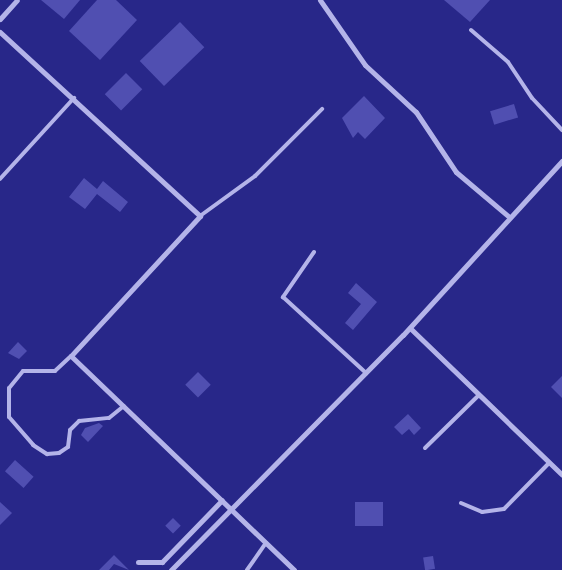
<!DOCTYPE html>
<html>
<head>
<meta charset="utf-8">
<style>
	body { margin:0 }
	#map { position:relative; width:562px; height:570px; overflow:hidden; background:#282789; font-family:"Sofia Sans Condensed",sans-serif }
	div>[style] { position:absolute }
	.building>* { inset:0; background:#504fb1; transform-origin:0 0 }
	.lane>* { height:4px; margin:-2px; padding:0 2px; transform-origin:2px; border-radius:2px; background:#b4b4e9 }
	.street>* { height:5px; margin:-2.5px; padding:0 2.5px; transform-origin:2.5px; border-radius:2.5px; background:#b4b4e9 }
	span { translate:-50% -50%; white-space:nowrap; text-align:center; line-height:1.15; -webkit-text-stroke:5px #282789; paint-order:stroke }
</style>
</head>
<body>
<div id="map">
	<div class="building">
		<div style="clip-path:polygon(41px 0,80px 0,64px 19px)"></div>
		<div style="clip-path:polygon(97px 0,116px 0,137px 20px,100px 60px,69px 31px)"></div>
		<div style="clip-path:polygon(444px 0,490px 0,470px 22px)"></div>
		<div style="left:180px;top:22px;width:35px;height:56px;rotate:46deg"></div>
		<div style="left:126px;top:73px;width:23px;height:30px;rotate:45deg"></div>
		<div style="clip-path:polygon(364px 96px,385px 118px,365px 139px,358px 132px,353px 138px,342px 118px)"></div>
		<div style="left:514px;top:104px;width:14px;height:25px;rotate:73deg"></div>
		<div style="clip-path:polygon(84px 178px,97px 189px,103px 181px,128px 202px,120px 212px,97px 194px,85px 209px,69px 197px)"></div>
		<div style="clip-path:polygon(356px 283px,377px 302px,353px 330px,345px 323px,361px 304px,348px 293px)"></div>
		<div style="clip-path:polygon(18px 342px,27px 351px,19px 359px,8px 353px)"></div>
		<div style="left:198px;top:372px;width:18px;height:18px;rotate:45deg"></div>
		<div style="clip-path:polygon(562px 376px,562px 398px,551px 387px)"></div>
		<div style="clip-path:polygon(408px 414px,421px 428px,414px 435px,409px 429px,402px 435px,394px 427px)"></div>
		<div style="clip-path:polygon(99px 423px,103px 426px,88px 442px,81px 435px,85px 428px)"></div>
		<div style="left:15px;top:460px;width:25px;height:15px;rotate:42deg"></div>
		<div style="clip-path:polygon(0 502px,12px 513px,0 525px)"></div>
		<div style="left:355px;top:502px;width:28px;height:24px"></div>
		<div style="left:173px;top:518px;width:11px;height:11px;rotate:45deg"></div>
		<div style="clip-path:polygon(114px 555px,129px 570px,114px 564px,109px 570px,99px 570px)"></div>
		<div style="left:433px;top:556px;width:13px;height:10px;rotate:81deg"></div>
	</div>
	<div class="lane">
		<div style="left:471px;top:30px;width:49px;rotate:40.9deg"></div>
		<div style="left:508px;top:62px;width:43px;rotate:56.3deg"></div>
		<div style="left:532px;top:98px;width:44px;rotate:46.8deg"></div>
		<div style="left:0;top:179px;width:110px;rotate:-47.6deg"></div>
		<div style="left:200px;top:216px;width:68px;rotate:-36deg"></div>
		<div style="left:255px;top:176px;width:95px;rotate:-45deg"></div>
		<div style="left:314px;top:252px;width:55px;rotate:124.6deg"></div>
		<div style="left:283px;top:297px;width:113px;rotate:42.5deg"></div>
		<div style="left:71px;top:356px;width:22px;rotate:137deg"></div>
		<div style="left:55px;top:371px;width:32px;rotate:180deg"></div>
		<div style="left:23px;top:371px;width:22px;rotate:129deg"></div>
		<div style="left:9px;top:388px;width:29px;rotate:90deg"></div>
		<div style="left:9px;top:417px;width:37px;rotate:49deg"></div>
		<div style="left:33px;top:445px;width:17px;rotate:33deg"></div>
		<div style="left:47px;top:454px;width:12px;rotate:-5deg"></div>
		<div style="left:59px;top:453px;width:11px;rotate:-34deg"></div>
		<div style="left:68px;top:447px;width:17px;rotate:-83deg"></div>
		<div style="left:70px;top:430px;width:13px;rotate:-45deg"></div>
		<div style="left:79px;top:421px;width:30px;rotate:-6deg"></div>
		<div style="left:109px;top:418px;width:19px;rotate:-39deg"></div>
		<div style="left:425px;top:448px;width:76px;rotate:-44.5deg"></div>
		<div style="left:461px;top:503px;width:23px;rotate:23deg"></div>
		<div style="left:482px;top:512px;width:22px;rotate:-8deg"></div>
		<div style="left:504px;top:509px;width:64px;rotate:-45.6deg"></div>
		<div style="left:247px;top:570px;width:33px;rotate:-55deg"></div>
	</div>
	<div class="street">
		<div style="left:320px;top:0;width:79px;rotate:55.3deg"></div>
		<div style="left:365px;top:65px;width:69px;rotate:42.7deg"></div>
		<div style="left:416px;top:112px;width:72px;rotate:56.3deg"></div>
		<div style="left:456px;top:172px;width:68px;rotate:40.2deg"></div>
		<div style="left:0;top:19px;width:25px;rotate:-48deg"></div>
		<div style="left:0;top:32px;width:272px;rotate:42.6deg"></div>
		<div style="left:200px;top:216px;width:190px;rotate:132.7deg"></div>
		<div style="left:71px;top:356px;width:309px;rotate:43.8deg"></div>
		<div style="left:410px;top:328px;width:211px;rotate:44deg"></div>
		<div style="left:138px;top:562px;width:24px"></div>
		<div style="left:162px;top:562px;width:86px;rotate:-45.9deg"></div>
		<div style="left:171px;top:570px;width:330px;rotate:-45.4deg"></div>
		<div style="left:403px;top:335px;width:236px;rotate:-47.6deg"></div>
	</div>
</div>
</body>
</html>
